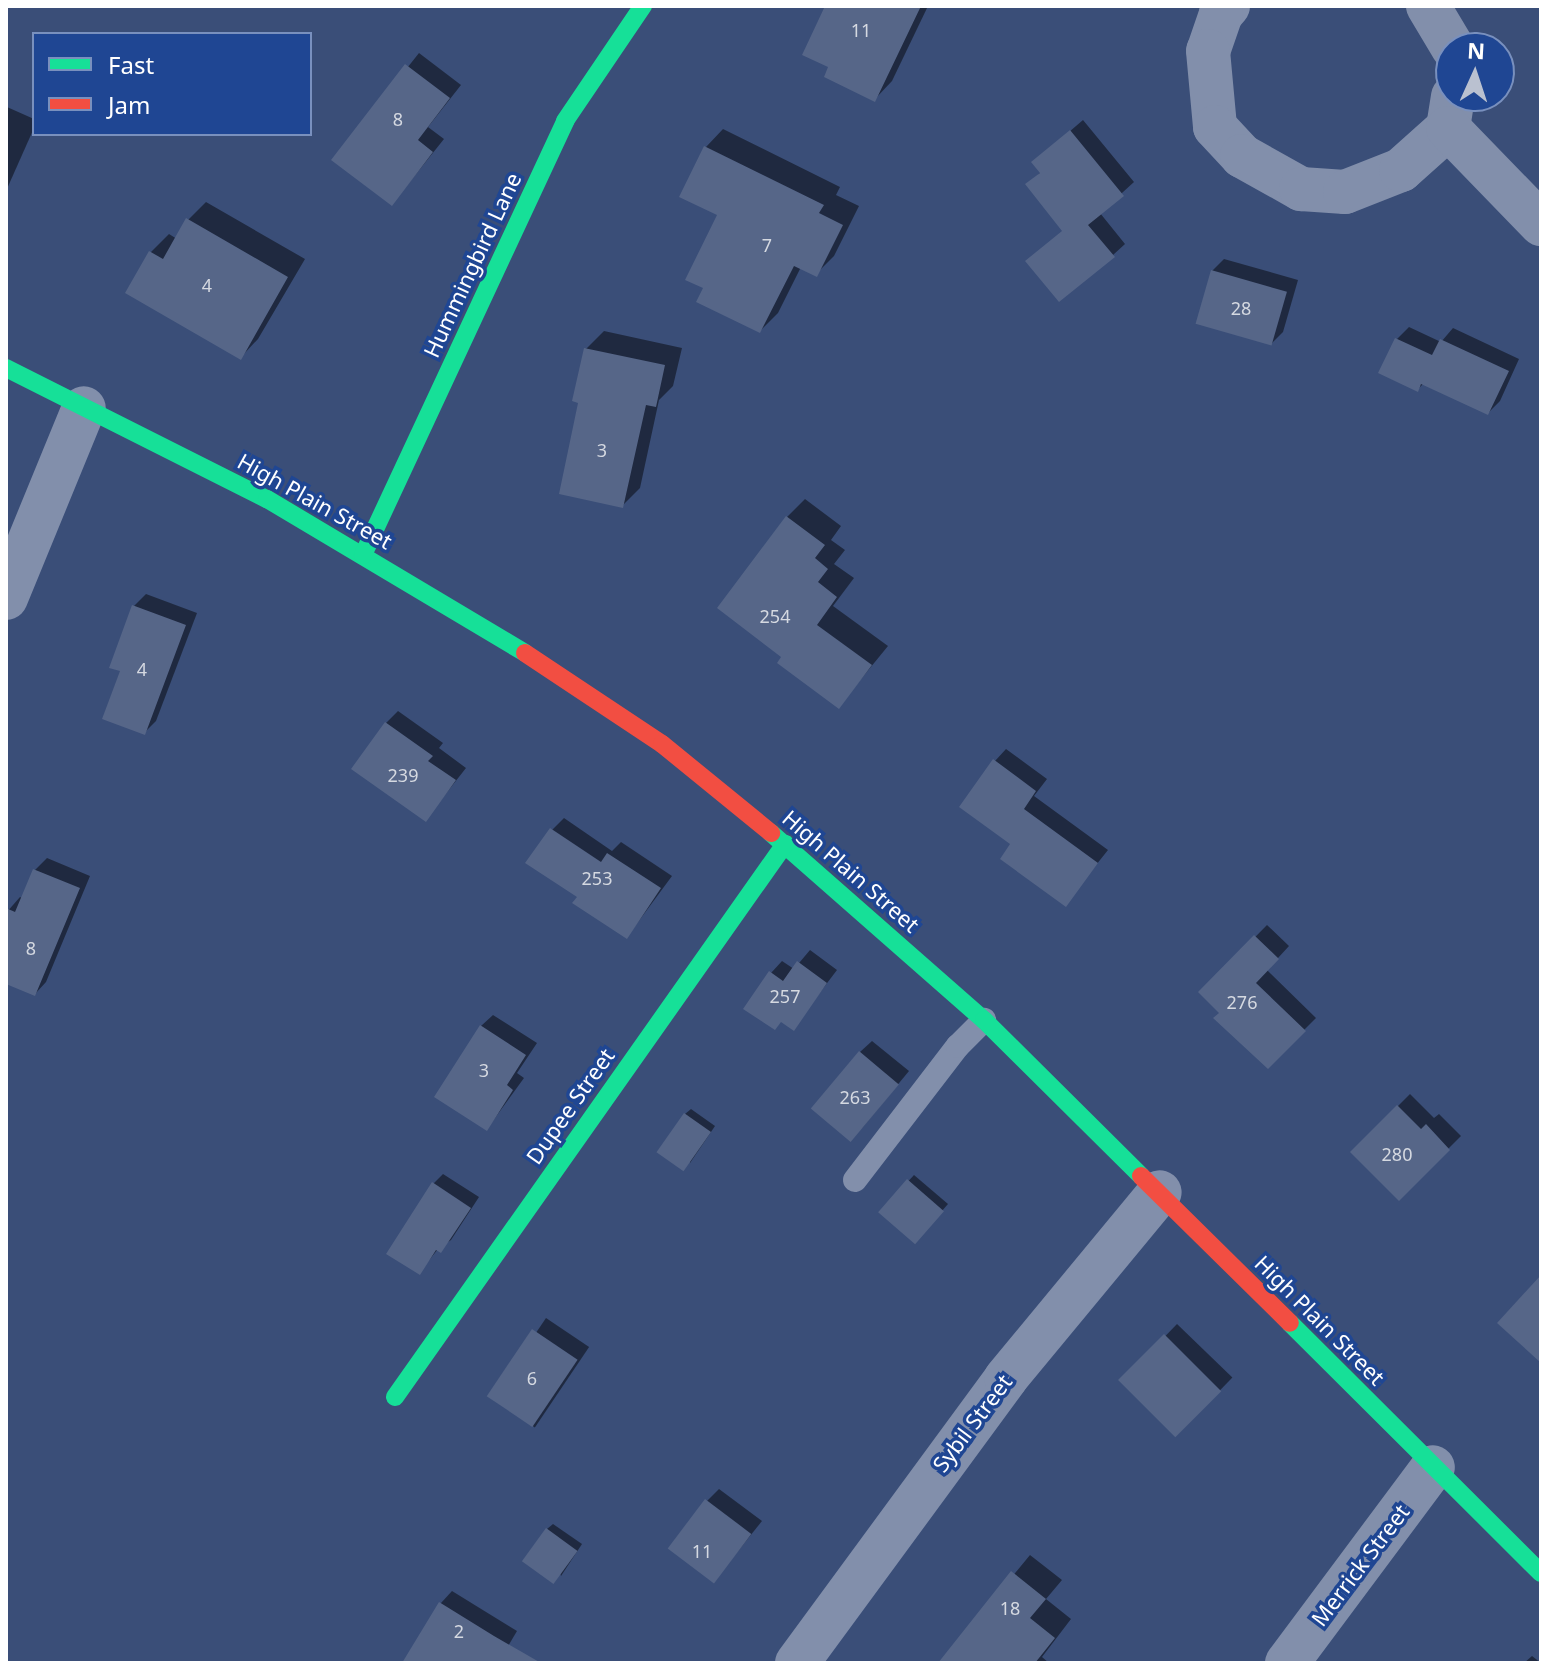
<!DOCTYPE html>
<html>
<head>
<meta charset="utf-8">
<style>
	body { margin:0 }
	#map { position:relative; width:1547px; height:1669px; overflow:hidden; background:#3a4e78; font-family:"Noto Sans",sans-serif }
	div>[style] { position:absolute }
	.shadow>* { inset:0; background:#0007; transform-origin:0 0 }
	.building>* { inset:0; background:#566688; transform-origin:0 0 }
	.lane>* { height:24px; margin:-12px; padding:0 12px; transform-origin:12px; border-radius:12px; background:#828fab }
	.street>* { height:44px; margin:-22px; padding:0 22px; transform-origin:22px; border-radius:22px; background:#828fab }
	.fast>* { height:18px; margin:-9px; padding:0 9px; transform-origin:9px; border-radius:9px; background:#16e098 }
	.jam>* { height:18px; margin:-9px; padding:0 9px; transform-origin:9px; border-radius:9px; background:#f24e42 }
	span { translate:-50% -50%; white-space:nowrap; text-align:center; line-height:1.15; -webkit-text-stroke:7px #1f4693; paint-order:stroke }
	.number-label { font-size:18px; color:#d5d9e1 }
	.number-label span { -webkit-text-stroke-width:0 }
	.street-label { font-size:22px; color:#fff }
	.frame { position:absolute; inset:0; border:8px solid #fff; pointer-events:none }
	.legend { position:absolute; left:32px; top:32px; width:280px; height:104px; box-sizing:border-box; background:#1f4693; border:2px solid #7990be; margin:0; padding:10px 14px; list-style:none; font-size:24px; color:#fff }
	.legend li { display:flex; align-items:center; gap:16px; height:40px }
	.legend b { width:40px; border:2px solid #7990be }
	.north { position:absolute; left:1435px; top:32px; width:80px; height:80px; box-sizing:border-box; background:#1f4693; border:2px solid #7990be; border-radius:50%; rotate:3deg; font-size:22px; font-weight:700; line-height:32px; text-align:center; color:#fff }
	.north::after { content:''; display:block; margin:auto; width:28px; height:36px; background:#bac1d0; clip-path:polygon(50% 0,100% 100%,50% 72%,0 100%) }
</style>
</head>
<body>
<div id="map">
	<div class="shadow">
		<div style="clip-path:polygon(827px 6px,928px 6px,892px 81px,875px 99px,831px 66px)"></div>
		<div style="clip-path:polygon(419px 53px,461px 85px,428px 127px,444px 139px,392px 204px,334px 160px)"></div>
		<div style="clip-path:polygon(7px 107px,34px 119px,34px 128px,6px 191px)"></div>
		<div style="clip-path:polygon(1083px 120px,1134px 182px,1100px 213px,1125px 244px,1113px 255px,1063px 230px,1028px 185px,1042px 171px,1034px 162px)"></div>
		<div style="clip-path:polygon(723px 129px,840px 187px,836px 195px,859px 206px,834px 256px,816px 274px,801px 267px,778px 313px,760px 331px,705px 287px,720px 214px,706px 147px)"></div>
		<div style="clip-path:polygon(206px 202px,305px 259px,258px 339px,241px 357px,128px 292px,151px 252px,169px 234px,177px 239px,188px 220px)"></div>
		<div style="clip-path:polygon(1224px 259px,1298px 280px,1283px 332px,1271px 344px,1212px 271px)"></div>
		<div style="clip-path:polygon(1409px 327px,1441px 342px,1453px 328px,1519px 359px,1500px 401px,1488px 413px,1424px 383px,1418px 389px,1381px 372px,1397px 339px)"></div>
		<div style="clip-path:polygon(604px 331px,682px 348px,673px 386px,659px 400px,640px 488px,622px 506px,581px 402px,586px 349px)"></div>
		<div style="clip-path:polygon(805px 499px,841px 526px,831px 540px,845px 550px,834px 564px,854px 578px,833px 606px,888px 646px,839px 706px,784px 656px,787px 517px)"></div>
		<div style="clip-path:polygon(146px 594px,197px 613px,156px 721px,144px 733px,122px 670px,134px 606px)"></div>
		<div style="clip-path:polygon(398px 711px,443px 743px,439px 748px,466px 768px,426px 819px,386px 723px)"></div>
		<div style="clip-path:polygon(1006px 749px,1047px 779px,1034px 796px,1108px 850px,1065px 904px,1013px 844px,995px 761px)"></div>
		<div style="clip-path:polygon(564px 818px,612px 851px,621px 842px,672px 876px,627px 937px,580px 897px,552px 830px)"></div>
		<div style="clip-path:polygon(47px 858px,90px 876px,46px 982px,35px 994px,6px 982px,6px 913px,20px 897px,23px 899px,35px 870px)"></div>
		<div style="clip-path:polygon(1267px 925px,1289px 946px,1267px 970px,1316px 1018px,1268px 1066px,1201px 992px)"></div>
		<div style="clip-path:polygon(810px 950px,837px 970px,793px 1028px,782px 1020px,771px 973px,782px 961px,794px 969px)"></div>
		<div style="clip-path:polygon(493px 1015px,537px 1043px,517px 1073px,524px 1078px,487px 1129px,481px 1026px)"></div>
		<div style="clip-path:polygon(872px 1041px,909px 1071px,862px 1128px,860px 1052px)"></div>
		<div style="clip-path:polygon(1410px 1094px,1434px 1118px,1439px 1114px,1461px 1136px,1399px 1198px,1352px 1152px)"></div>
		<div style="clip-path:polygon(691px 1109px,715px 1126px,690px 1163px,685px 1114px)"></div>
		<div style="clip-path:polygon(443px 1174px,479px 1197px,451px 1240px,438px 1249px,419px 1273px,433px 1184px)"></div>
		<div style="clip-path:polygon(914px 1175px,948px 1204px,920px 1236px,880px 1212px)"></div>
		<div style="left:546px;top:1318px;width:52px;height:97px;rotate:34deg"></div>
		<div style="left:1177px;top:1324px;width:77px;height:79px;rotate:44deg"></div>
		<div style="clip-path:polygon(719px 1489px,762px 1521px,714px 1581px,707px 1501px)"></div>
		<div style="clip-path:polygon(553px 1524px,582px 1544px,561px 1576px,547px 1529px)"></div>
		<div style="clip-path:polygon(1030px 1555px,1062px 1580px,1046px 1599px,1071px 1619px,1042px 1657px,1049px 1663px,941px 1663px)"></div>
		<div style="clip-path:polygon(452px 1591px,517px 1631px,498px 1663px,428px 1663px,441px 1603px)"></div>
		<div style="clip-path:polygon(1532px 1656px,1541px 1663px,1524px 1663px)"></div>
	</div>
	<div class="building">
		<div style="clip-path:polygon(825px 6px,921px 6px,875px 102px,824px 77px,828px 67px,802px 55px)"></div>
		<div style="clip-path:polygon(405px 64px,450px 98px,418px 140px,433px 152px,392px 206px,331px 160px)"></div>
		<div style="clip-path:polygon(1070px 130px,1124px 196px,1088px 225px,1115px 257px,1059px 302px,1025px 261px,1062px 231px,1025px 184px,1040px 173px,1031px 162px)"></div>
		<div style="clip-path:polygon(704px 146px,824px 205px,819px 213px,843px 225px,817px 277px,794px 266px,760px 333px,696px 302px,703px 288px,685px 280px,717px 215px,679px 197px)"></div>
		<div style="clip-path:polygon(186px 218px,288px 277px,241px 360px,125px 293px,149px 251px,163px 259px)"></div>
		<div style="left:1211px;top:270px;width:79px;height:56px;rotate:16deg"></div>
		<div style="clip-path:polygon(1395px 338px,1432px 355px,1440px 339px,1509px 371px,1488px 415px,1421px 384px,1418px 392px,1378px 373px)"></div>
		<div style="clip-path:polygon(584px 348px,665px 365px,656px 407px,646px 405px,623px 508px,559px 494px,578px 403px,572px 401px)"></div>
		<div style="clip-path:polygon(786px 516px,825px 545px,815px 558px,828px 569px,818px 582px,837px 597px,817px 625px,872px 665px,839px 709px,777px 663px,781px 657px,717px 608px)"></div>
		<div style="clip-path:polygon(132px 605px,186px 625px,145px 735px,102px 719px,120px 671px,109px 668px)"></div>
		<div style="clip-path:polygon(385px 722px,433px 756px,428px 761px,456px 780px,426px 822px,351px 769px)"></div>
		<div style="clip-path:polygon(993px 759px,1036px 791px,1024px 809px,1098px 863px,1066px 907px,1000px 859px,1010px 844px,959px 807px)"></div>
		<div style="clip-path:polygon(550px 828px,601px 862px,607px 853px,661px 888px,627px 939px,572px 903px,577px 897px,525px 863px)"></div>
		<div style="clip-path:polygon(33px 869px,80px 888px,35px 996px,6px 984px,6px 908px,15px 912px)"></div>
		<div style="clip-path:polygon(1254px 935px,1279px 959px,1256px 983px,1306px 1031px,1268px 1069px,1213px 1018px,1219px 1013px,1198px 992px)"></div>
		<div style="clip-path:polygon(797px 961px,827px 983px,794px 1031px,781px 1022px,775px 1030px,743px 1009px,769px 971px,783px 981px)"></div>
		<div style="clip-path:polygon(480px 1025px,526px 1055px,507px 1085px,513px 1090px,487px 1131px,434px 1097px)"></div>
		<div style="left:859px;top:1051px;width:52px;height:75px;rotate:40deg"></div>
		<div style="clip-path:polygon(1397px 1105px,1421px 1129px,1426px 1124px,1450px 1150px,1399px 1201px,1350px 1152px)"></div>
		<div style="left:684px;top:1113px;width:33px;height:48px;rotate:35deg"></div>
		<div style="left:907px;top:1179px;width:49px;height:44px;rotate:41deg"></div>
		<div style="clip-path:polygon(432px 1182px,471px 1208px,441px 1253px,436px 1250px,420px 1275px,386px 1254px)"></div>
		<div style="clip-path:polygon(1541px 1275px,1541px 1363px,1497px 1323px)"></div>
		<div style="left:532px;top:1329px;width:55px;height:81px;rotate:34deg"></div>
		<div style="left:1164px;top:1334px;width:81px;height:65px;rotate:45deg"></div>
		<div style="left:705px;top:1499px;width:58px;height:62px;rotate:37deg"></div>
		<div style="left:546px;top:1528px;width:39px;height:41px;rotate:36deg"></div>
		<div style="clip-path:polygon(1011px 1571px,1046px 1599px,1030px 1618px,1055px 1638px,1035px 1663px,938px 1663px)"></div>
		<div style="clip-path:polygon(439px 1602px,494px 1636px,541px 1663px,402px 1663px)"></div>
	</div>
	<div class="lane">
		<div style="left:855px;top:1180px;width:169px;rotate:-52.5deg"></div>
		<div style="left:958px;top:1046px;width:37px;rotate:-45deg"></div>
	</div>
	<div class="street">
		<div style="left:1228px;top:6px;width:11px;rotate:131deg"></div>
		<div style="left:1221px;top:14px;width:39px;rotate:109deg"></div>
		<div style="left:1208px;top:51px;width:76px;rotate:84.7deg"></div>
		<div style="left:1215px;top:127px;width:40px;rotate:47deg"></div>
		<div style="left:1242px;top:156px;width:68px;rotate:29.2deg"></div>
		<div style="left:1301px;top:189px;width:44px;rotate:3.9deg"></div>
		<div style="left:1345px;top:192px;width:60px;rotate:-21.4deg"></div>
		<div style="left:1401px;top:170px;width:63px;rotate:-41.8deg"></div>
		<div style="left:1448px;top:128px;width:32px;rotate:-81deg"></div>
		<div style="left:1428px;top:6px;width:49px;rotate:59.2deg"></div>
		<div style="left:1448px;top:128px;width:134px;rotate:45.9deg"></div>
		<div style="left:6px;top:598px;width:205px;rotate:-67.7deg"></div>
		<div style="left:797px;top:1663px;width:353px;rotate:-53.7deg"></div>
		<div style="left:1006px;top:1378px;width:241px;rotate:-50.4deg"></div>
		<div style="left:1287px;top:1663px;width:244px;rotate:-53.3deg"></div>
	</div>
	<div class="fast">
		<div style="left:6px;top:368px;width:292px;rotate:26.7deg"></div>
		<div style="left:267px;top:499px;width:300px;rotate:30.8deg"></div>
		<div style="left:363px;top:555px;width:479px;rotate:-65deg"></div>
		<div style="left:565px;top:121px;width:139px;rotate:-55.9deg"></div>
		<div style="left:771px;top:833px;width:283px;rotate:41.3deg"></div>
		<div style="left:984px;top:1020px;width:221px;rotate:44.8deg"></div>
		<div style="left:1290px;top:1323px;width:354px;rotate:44.9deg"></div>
		<div style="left:395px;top:1397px;width:677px;rotate:-54.81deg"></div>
	</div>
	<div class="jam">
		<div style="left:525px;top:653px;width:164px;rotate:33.6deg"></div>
		<div style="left:662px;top:744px;width:141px;rotate:39.2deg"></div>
		<div style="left:1141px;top:1176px;width:209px;rotate:44.6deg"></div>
	</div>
	<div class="number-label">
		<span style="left:861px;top:30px">11</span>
		<span style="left:398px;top:119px">8</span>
		<span style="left:767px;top:245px">7</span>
		<span style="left:207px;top:285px">4</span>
		<span style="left:1241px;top:308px">28</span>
		<span style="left:602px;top:450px">3</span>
		<span style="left:775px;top:616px">254</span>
		<span style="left:142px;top:669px">4</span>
		<span style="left:403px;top:775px">239</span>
		<span style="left:597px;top:878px">253</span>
		<span style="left:31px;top:948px">8</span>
		<span style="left:785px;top:996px">257</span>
		<span style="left:1242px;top:1002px">276</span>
		<span style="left:484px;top:1070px">3</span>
		<span style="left:855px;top:1097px">263</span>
		<span style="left:1397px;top:1154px">280</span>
		<span style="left:532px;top:1378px">6</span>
		<span style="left:702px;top:1551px">11</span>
		<span style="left:1010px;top:1608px">18</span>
		<span style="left:459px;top:1631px">2</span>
	</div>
	<div class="street-label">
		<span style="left:472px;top:265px;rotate:-65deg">Hummingbird Lane</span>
		<span style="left:315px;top:501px;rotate:29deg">High Plain Street</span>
		<span style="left:851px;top:871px;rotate:41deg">High Plain Street</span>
		<span style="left:570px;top:1106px;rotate:-55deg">Dupee Street</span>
		<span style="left:1320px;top:1320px;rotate:45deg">High Plain Street</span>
		<span style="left:972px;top:1423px;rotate:-53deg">Sybil Street</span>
		<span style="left:1360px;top:1565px;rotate:-53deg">Merrick Street</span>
	</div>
	<div class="frame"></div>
	<ul class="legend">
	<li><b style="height:10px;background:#16e098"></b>Fast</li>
	<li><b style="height:10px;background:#f24e42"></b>Jam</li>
	</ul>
	<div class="north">N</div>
</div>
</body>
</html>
